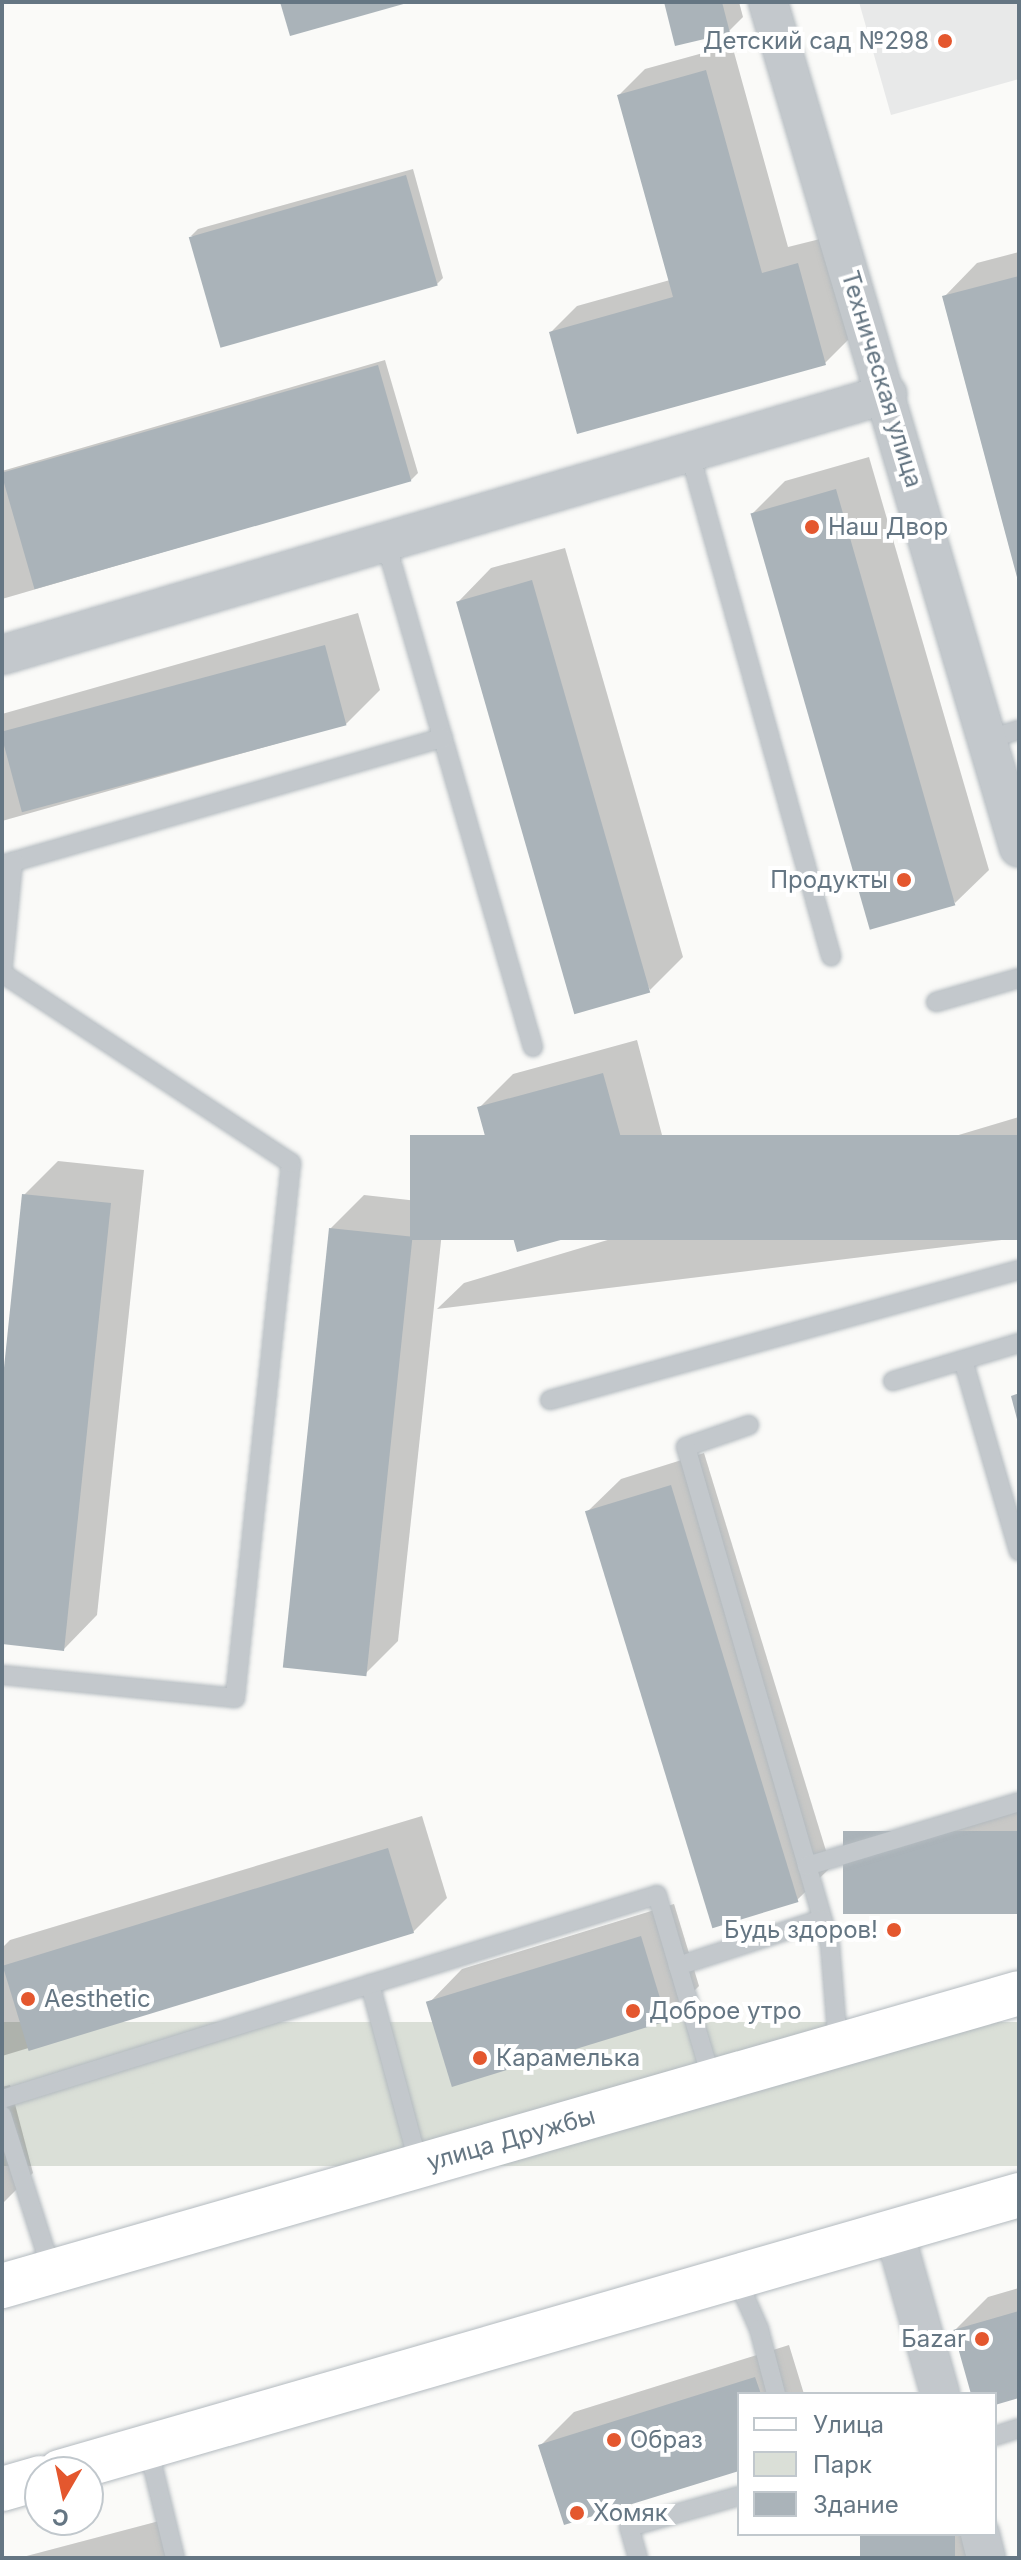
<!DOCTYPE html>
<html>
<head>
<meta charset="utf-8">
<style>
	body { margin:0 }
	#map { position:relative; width:1021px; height:2560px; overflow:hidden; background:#fafaf8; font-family:Inter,sans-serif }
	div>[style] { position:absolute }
	.built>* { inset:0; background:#e8e9e9 }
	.green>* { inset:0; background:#dadfd7; transform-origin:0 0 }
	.shadow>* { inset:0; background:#0003 }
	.building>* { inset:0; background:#aab3b9; transform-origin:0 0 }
	.roads { filter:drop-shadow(0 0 2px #b3babf) drop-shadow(0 0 2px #b3babf) }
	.service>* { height:18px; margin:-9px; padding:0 9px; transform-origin:9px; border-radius:9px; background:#c3c8cc }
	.minor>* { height:38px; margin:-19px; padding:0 19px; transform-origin:19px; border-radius:19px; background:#c3c8cc }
	.secondary>* { height:44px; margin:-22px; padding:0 22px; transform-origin:22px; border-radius:22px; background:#fff }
	.dots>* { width:22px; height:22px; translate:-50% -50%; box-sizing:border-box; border:4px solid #fff; border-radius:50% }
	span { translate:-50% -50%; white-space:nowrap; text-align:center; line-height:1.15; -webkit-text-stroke:8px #fff; paint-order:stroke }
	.poi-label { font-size:24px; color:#657683 }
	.right { translate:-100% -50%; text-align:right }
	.left { translate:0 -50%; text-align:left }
	.street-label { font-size:24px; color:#657683 }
	.frame { position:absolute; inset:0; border:4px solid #657683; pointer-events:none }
	.legend { position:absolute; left:737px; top:2392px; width:260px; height:144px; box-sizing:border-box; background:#fff; border:2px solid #c1c8cd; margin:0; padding:10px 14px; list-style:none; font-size:24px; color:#657683 }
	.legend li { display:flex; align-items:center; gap:16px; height:40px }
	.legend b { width:40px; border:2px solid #c1c8cd }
	.north { position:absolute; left:24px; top:2456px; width:80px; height:80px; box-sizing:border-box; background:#fff; border:2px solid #c1c8cd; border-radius:50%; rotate:189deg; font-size:22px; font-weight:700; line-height:32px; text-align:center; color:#657683 }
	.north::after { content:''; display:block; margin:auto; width:28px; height:36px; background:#e4572e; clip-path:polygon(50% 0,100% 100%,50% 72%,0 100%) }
</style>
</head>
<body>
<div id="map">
	<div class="built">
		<div style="clip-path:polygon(859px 2px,1019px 2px,1019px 79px,891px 115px)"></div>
	</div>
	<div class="green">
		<div style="left:1019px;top:2022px;width:144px;height:1059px;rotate:90deg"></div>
		<div style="left:263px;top:2054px;width:77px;height:142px;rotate:75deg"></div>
	</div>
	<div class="shadow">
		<div style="clip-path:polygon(667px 2px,739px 2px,743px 17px,729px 31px)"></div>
		<div style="clip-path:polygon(732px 45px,788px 247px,824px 238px,851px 337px,825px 363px,551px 332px,577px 306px,670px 280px,619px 95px,645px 69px)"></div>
		<div style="clip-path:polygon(413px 169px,443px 278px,436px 285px,191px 236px,198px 229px)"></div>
		<div style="clip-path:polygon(1019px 252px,1019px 577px,944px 297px,977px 263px)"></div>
		<div style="clip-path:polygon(385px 360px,418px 473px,411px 480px,2px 599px,2px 471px)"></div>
		<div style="clip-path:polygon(869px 457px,989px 870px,955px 903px,752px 514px,785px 481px)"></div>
		<div style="clip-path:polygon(565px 548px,683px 957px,650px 990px,458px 602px,491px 568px)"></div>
		<div style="clip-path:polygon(358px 613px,380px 690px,346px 724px,2px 821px,2px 714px)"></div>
		<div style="clip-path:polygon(637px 1040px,662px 1135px,623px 1170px,629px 1195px,596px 1228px,480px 1107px,513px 1074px)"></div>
		<div style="clip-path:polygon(1019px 1117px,1019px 1238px,437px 1309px,464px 1283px)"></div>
		<div style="clip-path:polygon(58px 1161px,144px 1170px,97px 1615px,64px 1649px,2px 1642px,2px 1406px,24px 1195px)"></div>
		<div style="clip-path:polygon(364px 1195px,445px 1204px,398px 1641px,364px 1675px,330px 1229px)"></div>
		<div style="clip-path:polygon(704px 1453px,831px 1867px,797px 1900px,587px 1512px,621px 1479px)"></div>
		<div style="clip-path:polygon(1019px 1809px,1019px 1912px,853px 1882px,886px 1849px)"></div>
		<div style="clip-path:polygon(422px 1816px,447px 1898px,413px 1932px,2px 2056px,2px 1948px,10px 1940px)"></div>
		<div style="clip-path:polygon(674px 1904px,699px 1986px,666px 2019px,429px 2003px,462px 1969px)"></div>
		<div style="clip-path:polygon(10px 2085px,33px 2173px,2px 2204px,2px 2087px)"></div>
		<div style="clip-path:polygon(1019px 2288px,1019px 2396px,995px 2403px,995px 2394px,973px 2394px,955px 2330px,988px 2297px)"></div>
		<div style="clip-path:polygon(789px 2345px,804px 2394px,739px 2394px,739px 2469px,541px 2445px,574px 2412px)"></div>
		<div style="clip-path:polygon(163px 2520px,174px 2558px,19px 2558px)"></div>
		<div style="clip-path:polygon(995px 2524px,1005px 2558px,868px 2558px,862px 2534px,995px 2534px)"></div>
	</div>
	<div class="building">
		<div style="clip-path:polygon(280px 2px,407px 2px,407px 3px,290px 36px)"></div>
		<div style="clip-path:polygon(664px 2px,722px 2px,730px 33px,675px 46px)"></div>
		<div style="clip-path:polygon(706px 70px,762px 273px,798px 263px,826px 365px,577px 434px,549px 332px,673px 297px,617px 95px)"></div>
		<div style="left:406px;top:175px;width:115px;height:226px;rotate:74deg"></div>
		<div style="clip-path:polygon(1019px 276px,1019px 581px,1018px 581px,942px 296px)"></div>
		<div style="left:378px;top:365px;width:121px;height:392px;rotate:74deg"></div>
		<div style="left:836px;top:489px;width:433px;height:89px;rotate:74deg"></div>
		<div style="left:532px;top:580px;width:429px;height:79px;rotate:74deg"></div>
		<div style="left:325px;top:645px;width:83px;height:336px;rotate:75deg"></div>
		<div style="clip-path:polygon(603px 1073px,630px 1170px,584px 1182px,597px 1230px,517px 1252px,477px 1107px)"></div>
		<div style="left:1019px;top:1135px;width:105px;height:609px;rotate:90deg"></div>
		<div style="clip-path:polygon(22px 1194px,111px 1203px,64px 1651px,2px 1644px,2px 1387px)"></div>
		<div style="left:329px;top:1228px;width:84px;height:442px;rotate:6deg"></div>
		<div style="clip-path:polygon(1019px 1393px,1019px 1423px,1018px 1423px,1011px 1396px)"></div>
		<div style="left:671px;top:1485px;width:436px;height:90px;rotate:73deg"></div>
		<div style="left:1019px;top:1831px;width:83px;height:176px;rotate:90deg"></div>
		<div style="left:388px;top:1848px;width:89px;height:403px;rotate:73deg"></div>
		<div style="left:641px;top:1936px;width:89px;height:225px;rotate:73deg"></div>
		<div style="clip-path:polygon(1019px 2311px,1019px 2398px,995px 2405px,995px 2394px,971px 2394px,953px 2330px)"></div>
		<div style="clip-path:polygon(755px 2377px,761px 2394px,739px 2394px,739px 2471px,564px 2525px,538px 2445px)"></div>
		<div style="left:860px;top:2534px;width:95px;height:25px"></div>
	</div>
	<div class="roads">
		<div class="service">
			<div style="left:689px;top:451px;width:525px;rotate:74.29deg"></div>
			<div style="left:386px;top:544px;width:524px;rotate:73.71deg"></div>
			<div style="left:989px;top:739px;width:31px;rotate:-17deg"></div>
			<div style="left:2px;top:865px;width:459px;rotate:-16.1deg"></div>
			<div style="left:2px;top:974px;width:113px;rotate:-84.4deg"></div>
			<div style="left:936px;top:1002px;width:86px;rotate:-16.1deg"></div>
			<div style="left:963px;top:1360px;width:199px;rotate:73.7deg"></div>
			<div style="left:893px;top:1381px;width:132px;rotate:-16.8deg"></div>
			<div style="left:550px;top:1400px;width:487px;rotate:-15.5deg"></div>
			<div style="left:749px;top:1425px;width:67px;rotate:160.8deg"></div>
			<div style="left:686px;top:1447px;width:518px;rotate:73.87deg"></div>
			<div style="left:830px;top:1945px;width:100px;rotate:85.4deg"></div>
			<div style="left:2px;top:1675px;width:234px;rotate:5.6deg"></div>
			<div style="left:235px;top:1698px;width:538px;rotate:-84.02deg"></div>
			<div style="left:291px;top:1163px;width:346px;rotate:-146.7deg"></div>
			<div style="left:807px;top:1866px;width:221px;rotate:-16.8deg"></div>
			<div style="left:678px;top:1966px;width:151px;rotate:-18.1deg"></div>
			<div style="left:370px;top:1984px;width:188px;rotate:74.9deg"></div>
			<div style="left:2px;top:2099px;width:686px;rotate:-17.3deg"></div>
			<div style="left:657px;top:1895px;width:194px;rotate:73.5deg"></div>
			<div style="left:2px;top:2115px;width:165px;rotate:72.3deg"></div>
			<div style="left:736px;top:2277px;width:57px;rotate:66.1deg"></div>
			<div style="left:759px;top:2329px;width:67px;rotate:75.3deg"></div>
			<div style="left:995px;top:2436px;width:25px;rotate:-18deg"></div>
			<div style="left:148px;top:2447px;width:114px;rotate:76.3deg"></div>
			<div style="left:638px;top:2558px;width:32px;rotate:-106deg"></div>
			<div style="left:629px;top:2527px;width:114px;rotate:-15.7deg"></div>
		</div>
		<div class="minor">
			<div style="left:768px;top:2px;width:882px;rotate:73.47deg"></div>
			<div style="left:2px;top:655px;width:923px;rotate:-16.43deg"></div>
			<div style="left:894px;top:2231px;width:169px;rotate:74.2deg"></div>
			<div style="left:980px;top:2534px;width:25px;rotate:76deg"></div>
		</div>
		<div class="secondary">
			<div style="left:2px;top:2286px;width:1058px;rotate:-16.07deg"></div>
			<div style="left:60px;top:2472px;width:998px;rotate:-16.11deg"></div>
			<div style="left:2px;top:2489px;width:40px;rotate:-16deg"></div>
		</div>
	</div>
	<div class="dots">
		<div style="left:945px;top:41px;background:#e4572e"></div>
		<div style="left:812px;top:527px;background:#e4572e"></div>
		<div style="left:904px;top:880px;background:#e4572e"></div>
		<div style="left:894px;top:1930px;background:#e4572e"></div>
		<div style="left:28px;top:1999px;background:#e4572e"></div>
		<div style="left:633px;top:2011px;background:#e4572e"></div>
		<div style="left:480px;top:2058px;background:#e4572e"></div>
		<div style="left:982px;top:2339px;background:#e4572e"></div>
		<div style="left:614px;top:2440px;background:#e4572e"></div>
		<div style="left:577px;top:2513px;background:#e4572e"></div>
	</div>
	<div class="poi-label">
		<span class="right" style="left:929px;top:41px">Детский сад №298</span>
		<span class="left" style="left:828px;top:527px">Наш Двор</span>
		<span class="right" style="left:888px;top:880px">Продукты</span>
		<span class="right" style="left:878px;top:1930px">Будь здоров!</span>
		<span class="left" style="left:44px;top:1999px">Aesthetic</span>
		<span class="left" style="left:649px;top:2011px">Доброе утро</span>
		<span class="left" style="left:496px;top:2058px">Карамелька</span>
		<span class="right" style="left:966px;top:2339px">Бazar</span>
		<span class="left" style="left:630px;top:2440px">Образ</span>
		<span class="left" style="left:593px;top:2513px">Хомяк</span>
	</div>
	<div class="street-label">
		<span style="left:882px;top:379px;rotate:73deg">Техническая улица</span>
		<span style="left:511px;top:2139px;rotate:-16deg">улица Дружбы</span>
	</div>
	<div class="frame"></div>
	<ul class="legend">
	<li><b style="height:10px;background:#fff"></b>Улица</li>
	<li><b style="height:22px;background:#dadfd7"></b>Парк</li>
	<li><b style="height:22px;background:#aab3b9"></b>Здание</li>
	</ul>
	<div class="north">С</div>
</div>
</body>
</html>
